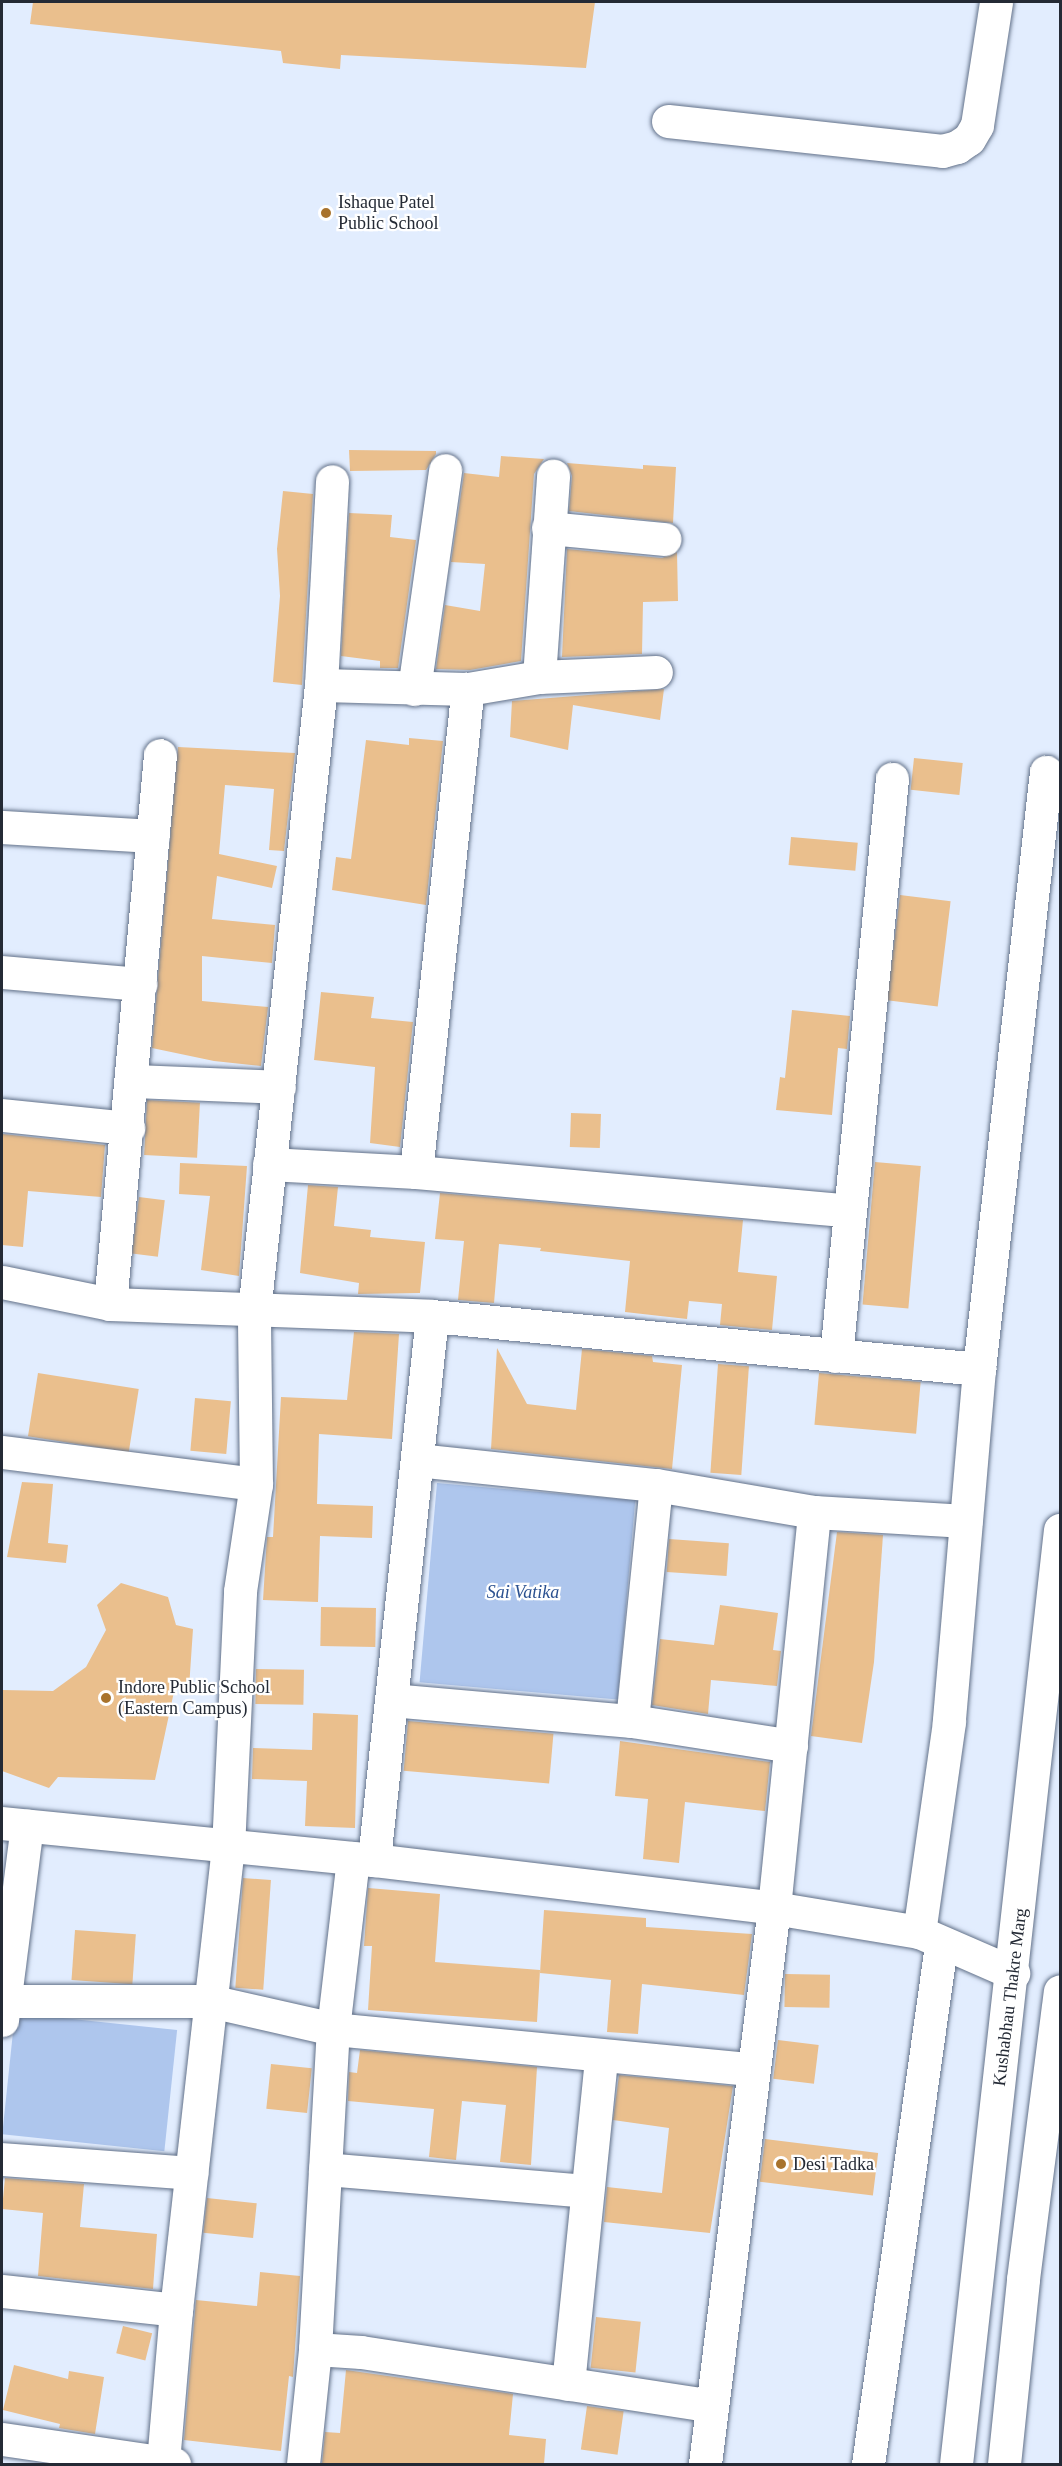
<!DOCTYPE html>
<html>
<head>
<meta charset="utf-8">
<style>
	body { margin:0 }
	#map { position:relative; width:1062px; height:2466px; overflow:hidden; background:#e2edfe; font-family:Georgia,serif }
	div>[style] { position:absolute }
	.green>* { inset:0; background:#aec6ed; transform-origin:0 0 }
	.building>* { inset:0; background:#eabf8d; transform-origin:0 0 }
	.roads { filter:drop-shadow(0 0 2px #627189) drop-shadow(0 0 2px #627189) }
	.minor>* { height:33px; margin:-16.5px; padding:0 16.5px; transform-origin:16.5px; border-radius:16.5px; background:#fff }
	.major>* { height:33px; margin:-16.5px; padding:0 16.5px; transform-origin:16.5px; border-radius:16.5px; background:#fff }
	.dots>* { width:16px; height:16px; translate:-50% -50%; box-sizing:border-box; border:3px solid #fff; border-radius:50% }
	span { translate:-50% -50%; white-space:nowrap; text-align:center; line-height:1.15; -webkit-text-stroke:4.5px #fff; paint-order:stroke }
	.poi-label { font-size:18px; color:#242a35 }
	.left { translate:0 -50%; text-align:left }
	.park-label { font-size:18px; color:#2b5190; font-style:italic }
	.street-label { font-size:18px; color:#242a35 }
	.frame { position:absolute; inset:0; border:3px solid #242a35; pointer-events:none }
</style>
</head>
<body>
<div id="map">
	<div class="green">
		<div style="left:437px;top:1483px;width:199px;height:200px;rotate:5deg"></div>
		<div style="left:15px;top:2013px;width:163px;height:122px;rotate:6deg"></div>
	</div>
	<div class="building">
		<div style="clip-path:polygon(33px 2px,595px 2px,586px 68px,341px 55px,340px 69px,283px 63px,281px 51px,30px 24px)"></div>
		<div style="clip-path:polygon(349px 450px,436px 451px,436px 454px,426px 470px,350px 471px)"></div>
		<div style="clip-path:polygon(501px 456px,544px 459px,534px 474px,521px 661px,470px 670px,436px 669px,445px 605px,480px 611px,485px 564px,451px 562px,464px 473px,499px 477px)"></div>
		<div style="clip-path:polygon(567px 463px,643px 469px,643px 465px,676px 467px,673px 523px,569px 511px,572px 476px)"></div>
		<div style="clip-path:polygon(283px 491px,313px 494px,302px 685px,273px 682px,280px 596px,277px 549px)"></div>
		<div style="clip-path:polygon(349px 513px,392px 515px,390px 537px,416px 540px,398px 668px,380px 668px,380px 661px,341px 656px)"></div>
		<div style="clip-path:polygon(567px 549px,662px 558px,677px 552px,678px 601px,643px 602px,642px 654px,562px 657px)"></div>
		<div style="clip-path:polygon(664px 689px,660px 720px,573px 705px,568px 750px,510px 737px,512px 701px)"></div>
		<div style="clip-path:polygon(409px 738px,443px 741px,426px 905px,332px 890px,336px 857px,351px 859px,366px 740px,409px 745px)"></div>
		<div style="clip-path:polygon(178px 747px,295px 753px,284px 851px,269px 850px,274px 789px,225px 785px,219px 854px,277px 866px,272px 888px,217px 876px,212px 919px,275px 925px,272px 963px,202px 956px,202px 1001px,268px 1007px,261px 1066px,214px 1061px,152px 1048px)"></div>
		<div style="left:914px;top:758px;width:49px;height:32px;rotate:6deg"></div>
		<div style="left:791px;top:837px;width:67px;height:28px;rotate:5deg"></div>
		<div style="left:900px;top:895px;width:51px;height:106px;rotate:7deg"></div>
		<div style="clip-path:polygon(321px 992px,374px 997px,371px 1018px,413px 1022px,400px 1147px,370px 1143px,375px 1067px,314px 1060px)"></div>
		<div style="clip-path:polygon(792px 1010px,850px 1016px,847px 1049px,838px 1048px,832px 1115px,776px 1110px,780px 1077px,785px 1078px)"></div>
		<div style="left:147px;top:1100px;width:53px;height:55px;rotate:3deg"></div>
		<div style="left:571px;top:1113px;width:30px;height:34px;rotate:2deg"></div>
		<div style="clip-path:polygon(3px 1134px,105px 1145px,101px 1197px,28px 1191px,23px 1247px,2px 1245px)"></div>
		<div style="left:875px;top:1162px;width:46px;height:143px;rotate:5deg"></div>
		<div style="clip-path:polygon(180px 1163px,247px 1166px,239px 1276px,201px 1270px,210px 1196px,179px 1194px)"></div>
		<div style="clip-path:polygon(308px 1185px,338px 1187px,334px 1226px,371px 1230px,370px 1237px,425px 1242px,420px 1293px,358px 1294px,359px 1283px,300px 1273px)"></div>
		<div style="clip-path:polygon(440px 1193px,743px 1220px,738px 1272px,777px 1276px,772px 1330px,720px 1325px,722px 1304px,689px 1301px,687px 1319px,625px 1312px,630px 1261px,540px 1251px,541px 1248px,499px 1244px,494px 1303px,458px 1300px,464px 1241px,435px 1239px)"></div>
		<div style="left:139px;top:1197px;width:26px;height:57px;rotate:7deg"></div>
		<div style="clip-path:polygon(354px 1332px,399px 1334px,392px 1439px,319px 1434px,317px 1504px,373px 1506px,372px 1538px,320px 1536px,318px 1602px,263px 1600px,267px 1537px,273px 1537px,281px 1397px,347px 1400px)"></div>
		<div style="clip-path:polygon(497px 1348px,527px 1404px,576px 1410px,582px 1349px,652px 1356px,653px 1362px,682px 1365px,672px 1469px,491px 1449px)"></div>
		<div style="left:718px;top:1364px;width:31px;height:109px;rotate:4deg"></div>
		<div style="left:38px;top:1373px;width:102px;height:64px;rotate:9deg"></div>
		<div style="left:819px;top:1373px;width:102px;height:52px;rotate:5deg"></div>
		<div style="left:195px;top:1398px;width:36px;height:53px;rotate:5deg"></div>
		<div style="clip-path:polygon(22px 1482px,53px 1484px,48px 1543px,68px 1545px,66px 1563px,7px 1557px)"></div>
		<div style="clip-path:polygon(837px 1532px,883px 1535px,874px 1662px,862px 1743px,811px 1736px)"></div>
		<div style="left:669px;top:1539px;width:60px;height:33px;rotate:4deg"></div>
		<div style="clip-path:polygon(121px 1583px,168px 1597px,176px 1625px,193px 1629px,189px 1688px,175px 1687px,155px 1780px,58px 1777px,49px 1788px,2px 1771px,2px 1690px,53px 1691px,86px 1667px,106px 1630px,97px 1605px)"></div>
		<div style="clip-path:polygon(720px 1605px,778px 1613px,773px 1650px,781px 1651px,777px 1686px,711px 1680px,708px 1714px,652px 1705px,660px 1639px,714px 1645px)"></div>
		<div style="left:321px;top:1607px;width:55px;height:39px;rotate:1deg"></div>
		<div style="left:256px;top:1669px;width:48px;height:35px;rotate:1deg"></div>
		<div style="clip-path:polygon(313px 1713px,358px 1715px,355px 1828px,305px 1826px,307px 1781px,252px 1779px,253px 1748px,312px 1750px)"></div>
		<div style="left:408px;top:1721px;width:146px;height:50px;rotate:5deg"></div>
		<div style="clip-path:polygon(620px 1741px,770px 1762px,765px 1811px,685px 1802px,679px 1863px,643px 1859px,648px 1799px,615px 1796px)"></div>
		<div style="left:243px;top:1878px;width:28px;height:110px;rotate:4deg"></div>
		<div style="clip-path:polygon(368px 1888px,440px 1894px,435px 1962px,540px 1970px,537px 2022px,368px 2010px,372px 1946px,364px 1946px)"></div>
		<div style="clip-path:polygon(544px 1910px,646px 1918px,646px 1927px,752px 1934px,744px 1995px,642px 1984px,638px 2034px,607px 2032px,611px 1980px,540px 1973px)"></div>
		<div style="left:75px;top:1930px;width:61px;height:50px;rotate:4deg"></div>
		<div style="left:785px;top:1974px;width:45px;height:33px;rotate:1deg"></div>
		<div style="left:778px;top:2040px;width:41px;height:39px;rotate:7deg"></div>
		<div style="clip-path:polygon(360px 2050px,537px 2067px,531px 2165px,500px 2162px,506px 2105px,462px 2101px,456px 2160px,429px 2157px,434px 2109px,348px 2101px,349px 2072px,357px 2073px)"></div>
		<div style="left:271px;top:2064px;width:41px;height:45px;rotate:6deg"></div>
		<div style="clip-path:polygon(619px 2075px,733px 2086px,710px 2233px,604px 2222px,607px 2187px,662px 2193px,669px 2128px,613px 2120px)"></div>
		<div style="left:765px;top:2139px;width:114px;height:43px;rotate:7deg"></div>
		<div style="clip-path:polygon(5px 2178px,84px 2184px,80px 2227px,157px 2234px,153px 2289px,38px 2276px,43px 2213px,2px 2209px)"></div>
		<div style="left:207px;top:2198px;width:50px;height:35px;rotate:6deg"></div>
		<div style="clip-path:polygon(260px 2272px,300px 2276px,293px 2377px,289px 2376px,281px 2451px,184px 2440px,196px 2300px,257px 2306px)"></div>
		<div style="left:596px;top:2317px;width:45px;height:51px;rotate:6deg"></div>
		<div style="left:123px;top:2326px;width:30px;height:28px;rotate:14deg"></div>
		<div style="clip-path:polygon(14px 2365px,68px 2379px,69px 2371px,104px 2377px,95px 2434px,59px 2428px,60px 2424px,3px 2410px)"></div>
		<div style="clip-path:polygon(346px 2370px,513px 2394px,509px 2435px,546px 2439px,544px 2464px,322px 2464px,325px 2432px,340px 2433px)"></div>
		<div style="left:587px;top:2406px;width:37px;height:44px;rotate:8deg"></div>
	</div>
	<div class="roads">
		<div class="minor">
			<div style="left:668px;top:121px;width:276px;rotate:6.2deg"></div>
			<div style="left:942px;top:151px;width:16px;rotate:-15deg"></div>
			<div style="left:957px;top:147px;width:14px;rotate:-34deg"></div>
			<div style="left:969px;top:139px;width:16px;rotate:-60deg"></div>
			<div style="left:977px;top:125px;width:124px;rotate:-81.2deg"></div>
			<div style="left:548px;top:528px;width:117px;rotate:5.4deg"></div>
			<div style="left:539px;top:677px;width:202px;rotate:-86deg"></div>
			<div style="left:321px;top:685px;width:147px;rotate:1.6deg"></div>
			<div style="left:414px;top:689px;width:221px;rotate:-81.9deg"></div>
			<div style="left:2px;top:827px;width:151px;rotate:3.4deg"></div>
			<div style="left:2px;top:972px;width:139px;rotate:5deg"></div>
			<div style="left:132px;top:1081px;width:147px;rotate:2.3deg"></div>
			<div style="left:2px;top:1115px;width:127px;rotate:5.9deg"></div>
			<div style="left:269px;top:1164px;width:147px;rotate:3.1deg"></div>
			<div style="left:416px;top:1172px;width:435px;rotate:5.1deg"></div>
			<div style="left:416px;top:1172px;width:486px;rotate:-83.9deg"></div>
			<div style="left:468px;top:689px;width:72px;rotate:-9.6deg"></div>
			<div style="left:539px;top:677px;width:117px;rotate:-2.4deg"></div>
			<div style="left:2px;top:1282px;width:110px;rotate:11.5deg"></div>
			<div style="left:110px;top:1304px;width:322px;rotate:2.1deg"></div>
			<div style="left:432px;top:1316px;width:547px;rotate:96.09deg"></div>
			<div style="left:110px;top:1304px;width:551px;rotate:-84.8deg"></div>
			<div style="left:432px;top:1316px;width:550px;rotate:5.53deg"></div>
			<div style="left:979px;top:1369px;width:354px;rotate:94.9deg"></div>
			<div style="left:949px;top:1722px;width:212px;rotate:98.1deg"></div>
			<div style="left:836px;top:1356px;width:580px;rotate:-84.46deg"></div>
			<div style="left:979px;top:1369px;width:601px;rotate:-83.6deg"></div>
			<div style="left:2px;top:1452px;width:256px;rotate:7.2deg"></div>
			<div style="left:417px;top:1460px;width:240px;rotate:6deg"></div>
			<div style="left:656px;top:1485px;width:160px;rotate:9.7deg"></div>
			<div style="left:814px;top:1512px;width:152px;rotate:3.4deg"></div>
			<div style="left:391px;top:1700px;width:242px;rotate:5deg"></div>
			<div style="left:632px;top:1721px;width:161px;rotate:8.9deg"></div>
			<div style="left:632px;top:1721px;width:237px;rotate:-84.2deg"></div>
			<div style="left:2px;top:1823px;width:374px;rotate:5.7deg"></div>
			<div style="left:374px;top:1860px;width:403px;rotate:6.8deg"></div>
			<div style="left:774px;top:1908px;width:147px;rotate:9.4deg"></div>
			<div style="left:919px;top:1932px;width:103px;rotate:23.6deg"></div>
			<div style="left:3px;top:2001px;width:207px"></div>
			<div style="left:210px;top:2001px;width:126px;rotate:12.8deg"></div>
			<div style="left:333px;top:2029px;width:421px;rotate:5.5deg"></div>
			<div style="left:2px;top:2020px;width:196px;rotate:-82.7deg"></div>
			<div style="left:2px;top:2159px;width:190px;rotate:4.2deg"></div>
			<div style="left:325px;top:2169px;width:263px;rotate:4.8deg"></div>
			<div style="left:2px;top:2291px;width:175px;rotate:6.2deg"></div>
			<div style="left:315px;top:2349px;width:46px;rotate:3.7deg"></div>
			<div style="left:361px;top:2352px;width:355px;rotate:8.7deg"></div>
			<div style="left:568px;top:2384px;width:329px;rotate:-84.2deg"></div>
			<div style="left:2px;top:2439px;width:174px;rotate:8.3deg"></div>
			<div style="left:163px;top:2462px;width:153px;rotate:-85.1deg"></div>
			<div style="left:176px;top:2310px;width:465px;rotate:-83.6deg"></div>
			<div style="left:228px;top:1848px;width:257px;rotate:-87.3deg"></div>
			<div style="left:240px;top:1591px;width:108px;rotate:-81.5deg"></div>
			<div style="left:256px;top:1484px;width:172px;rotate:-90.7deg"></div>
			<div style="left:254px;top:1312px;width:631px;rotate:-83.9deg"></div>
			<div style="left:321px;top:685px;width:204px;rotate:-86.9deg"></div>
			<div style="left:303px;top:2464px;width:116px;rotate:-84deg"></div>
			<div style="left:315px;top:2349px;width:321px;rotate:-86.8deg"></div>
			<div style="left:333px;top:2029px;width:172px;rotate:-83.3deg"></div>
			<div style="left:705px;top:2464px;width:560px;rotate:-82.93deg"></div>
			<div style="left:774px;top:1908px;width:398px;rotate:-84.2deg"></div>
			<div style="left:868px;top:2464px;width:524px;rotate:-81.99deg"></div>
		</div>
		<div class="major">
			<div style="left:956px;top:2464px;width:940px;rotate:-83.65deg"></div>
			<div style="left:1004px;top:2464px;width:186px;rotate:-84.1deg"></div>
			<div style="left:1023px;top:2279px;width:290px;rotate:-82.7deg"></div>
		</div>
	</div>
	<div class="dots">
		<div style="left:326px;top:213px;background:#a8732d"></div>
		<div style="left:106px;top:1698px;background:#a8732d"></div>
		<div style="left:781px;top:2164px;background:#a8732d"></div>
	</div>
	<div class="poi-label">
		<span class="left" style="left:338px;top:213px">Ishaque Patel<br>Public School</span>
		<span class="left" style="left:118px;top:1698px">Indore Public School<br>(Eastern Campus)</span>
		<span class="left" style="left:793px;top:2164px">Desi Tadka</span>
	</div>
	<div class="park-label">
		<span style="left:523px;top:1592px">Sai Vatika</span>
	</div>
	<div class="street-label">
		<span style="left:1010px;top:1997px;rotate:-83deg">Kushabhau Thakre Marg</span>
	</div>
	<div class="frame"></div>
</div>
</body>
</html>
